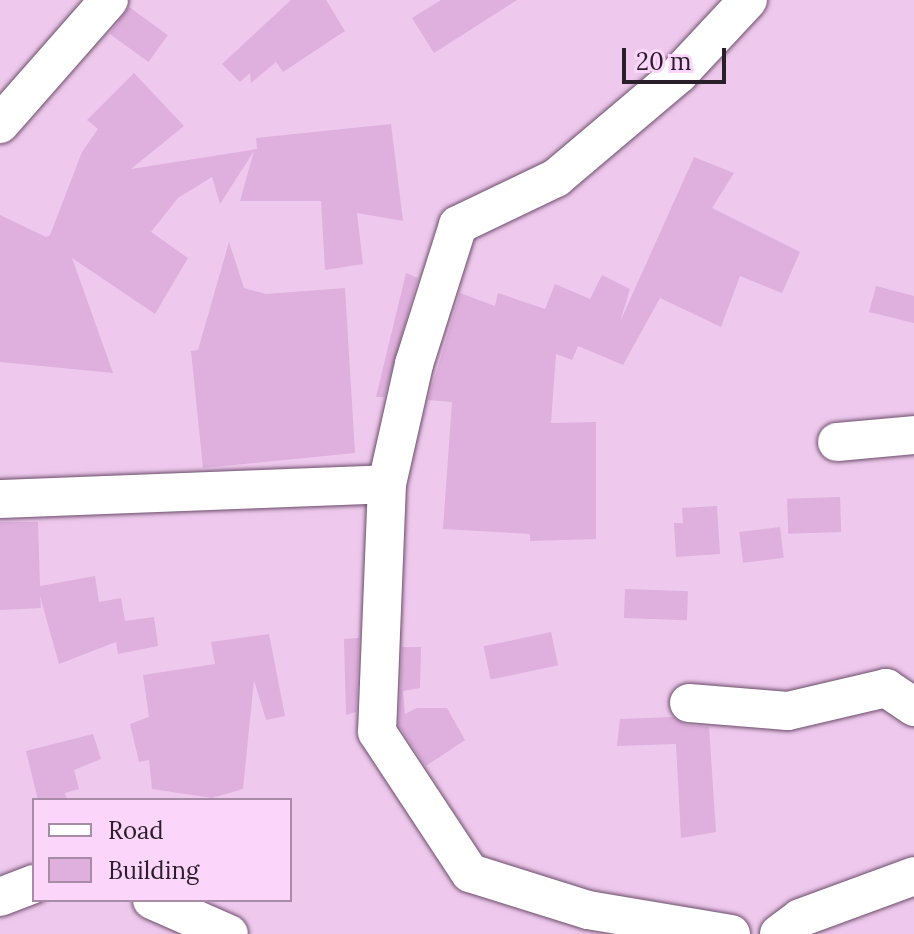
<!DOCTYPE html>
<html>
<head>
<meta charset="utf-8">
<style>
	body { margin:0 }
	#map { position:relative; width:914px; height:934px; overflow:hidden; background:#eec9ed; font-family:Lora,serif }
	div>[style] { position:absolute }
	.building>* { inset:0; background:#dfafdd; transform-origin:0 0 }
	.roads { filter:drop-shadow(0 0 2px #6b4c6a) drop-shadow(0 0 2px #6b4c6a) }
	.street>* { height:38px; margin:-19px; padding:0 19px; transform-origin:19px; border-radius:19px; background:#fff }
	span { translate:-50% -50%; white-space:nowrap; text-align:center; line-height:1.15; -webkit-text-stroke:7px #fcd6fa; paint-order:stroke }
	.legend { position:absolute; left:32px; top:798px; width:260px; height:104px; box-sizing:border-box; background:#fcd6fa; border:2px solid #a88ca7; margin:0; padding:10px 14px; list-style:none; font-size:24px; color:#2b1e2b }
	.legend li { display:flex; align-items:center; gap:16px; height:40px }
	.legend b { width:40px; border:2px solid #a88ca7 }
	.scale { position:absolute; left:622px; top:48px; width:104px; height:36px; box-sizing:border-box; border:4px solid #2b1e2b; border-top:0; padding-left:10px; font-size:24px; line-height:28px; white-space:nowrap; color:#2b1e2b; -webkit-text-stroke:6px #fcd6fa; paint-order:stroke }
</style>
</head>
<body>
<div id="map">
	<div class="building">
		<div style="clip-path:polygon(291px 0,326px 0,345px 31px,283px 72px,276px 62px,251px 83px,250px 73px,240px 82px,222px 64px)"></div>
		<div style="clip-path:polygon(441px 0,517px 0,434px 53px,412px 18px)"></div>
		<div style="left:129px;top:7px;width:48px;height:33px;rotate:36deg"></div>
		<div style="clip-path:polygon(134px 73px,184px 126px,131px 169px,257px 149px,256px 138px,391px 124px,403px 221px,357px 213px,363px 264px,325px 270px,321px 201px,240px 201px,254px 151px,220px 204px,212px 177px,178px 198px,151px 232px,188px 258px,155px 314px,72px 258px,113px 373px,0 362px,0 215px,46px 237px,50px 235px,82px 152px,98px 129px,87px 120px)"></div>
		<div style="clip-path:polygon(694px 157px,734px 173px,712px 208px,800px 252px,782px 293px,740px 276px,721px 327px,660px 298px,623px 365px,578px 346px,572px 360px,556px 354px,551px 423px,596px 422px,596px 539px,530px 541px,530px 534px,443px 529px,452px 402px,428px 400px,460px 293px,495px 306px,498px 293px,545px 309px,555px 284px,590px 299px,602px 275px,630px 289px,620px 322px)"></div>
		<div style="clip-path:polygon(229px 242px,244px 288px,266px 294px,345px 288px,355px 453px,203px 468px,191px 351px,198px 350px)"></div>
		<div style="clip-path:polygon(406px 273px,418px 278px,384px 397px,376px 397px)"></div>
		<div style="clip-path:polygon(876px 286px,914px 296px,914px 323px,869px 312px)"></div>
		<div style="left:840px;top:497px;width:35px;height:53px;rotate:88deg"></div>
		<div style="clip-path:polygon(717px 506px,720px 554px,676px 557px,674px 523px,683px 523px,682px 508px)"></div>
		<div style="clip-path:polygon(0 522px,38px 522px,40px 586px,95px 576px,99px 602px,121px 598px,125px 621px,154px 617px,158px 646px,118px 654px,116px 642px,59px 664px,40px 596px,41px 608px,0 610px)"></div>
		<div style="left:780px;top:527px;width:31px;height:41px;rotate:83deg"></div>
		<div style="left:625px;top:589px;width:63px;height:29px;rotate:2deg"></div>
		<div style="left:551px;top:632px;width:34px;height:69px;rotate:78deg"></div>
		<div style="clip-path:polygon(269px 634px,285px 716px,266px 720px,254px 680px,243px 789px,212px 798px,152px 789px,149px 760px,139px 762px,130px 724px,149px 717px,143px 675px,215px 664px,211px 642px)"></div>
		<div style="clip-path:polygon(359px 638px,356px 712px,346px 715px,344px 639px)"></div>
		<div style="clip-path:polygon(402px 647px,421px 647px,420px 688px,403px 691px,405px 714px,417px 708px,447px 708px,465px 740px,426px 766px,399px 726px)"></div>
		<div style="clip-path:polygon(673px 717px,686px 725px,709px 727px,716px 832px,681px 838px,676px 744px,617px 746px,620px 719px)"></div>
		<div style="clip-path:polygon(93px 734px,101px 759px,74px 770px,79px 789px,65px 793px,67px 800px,38px 800px,26px 751px)"></div>
	</div>
	<div class="roads">
		<div class="street">
			<div style="left:0;top:124px;width:165px;rotate:-48.7deg"></div>
			<div style="left:837px;top:442px;width:77px;rotate:-5.2deg"></div>
			<div style="left:387px;top:484px;width:248px;rotate:92.3deg"></div>
			<div style="left:377px;top:732px;width:169px;rotate:56.6deg"></div>
			<div style="left:470px;top:873px;width:124px;rotate:17.4deg"></div>
			<div style="left:588px;top:910px;width:145px;rotate:9.5deg"></div>
			<div style="left:0;top:499px;width:387px;rotate:-2.2deg"></div>
			<div style="left:387px;top:484px;width:123px;rotate:-77.3deg"></div>
			<div style="left:414px;top:364px;width:146px;rotate:-72.4deg"></div>
			<div style="left:458px;top:225px;width:109px;rotate:-25.6deg"></div>
			<div style="left:556px;top:178px;width:161px;rotate:-40.2deg"></div>
			<div style="left:679px;top:74px;width:101px;rotate:-47deg"></div>
			<div style="left:689px;top:703px;width:99px;rotate:4.6deg"></div>
			<div style="left:788px;top:711px;width:101px;rotate:-13.2deg"></div>
			<div style="left:886px;top:688px;width:34px;rotate:34deg"></div>
			<div style="left:0;top:897px;width:36px;rotate:-21deg"></div>
			<div style="left:152px;top:900px;width:84px;rotate:23.8deg"></div>
			<div style="left:779px;top:934px;width:26px;rotate:-37deg"></div>
			<div style="left:800px;top:918px;width:121px;rotate:-20.2deg"></div>
		</div>
	</div>
	<ul class="legend">
	<li><b style="height:10px;background:#fff"></b>Road</li>
	<li><b style="height:22px;background:#dfafdd"></b>Building</li>
	</ul>
	<div class="scale">20 m</div>
</div>
</body>
</html>
